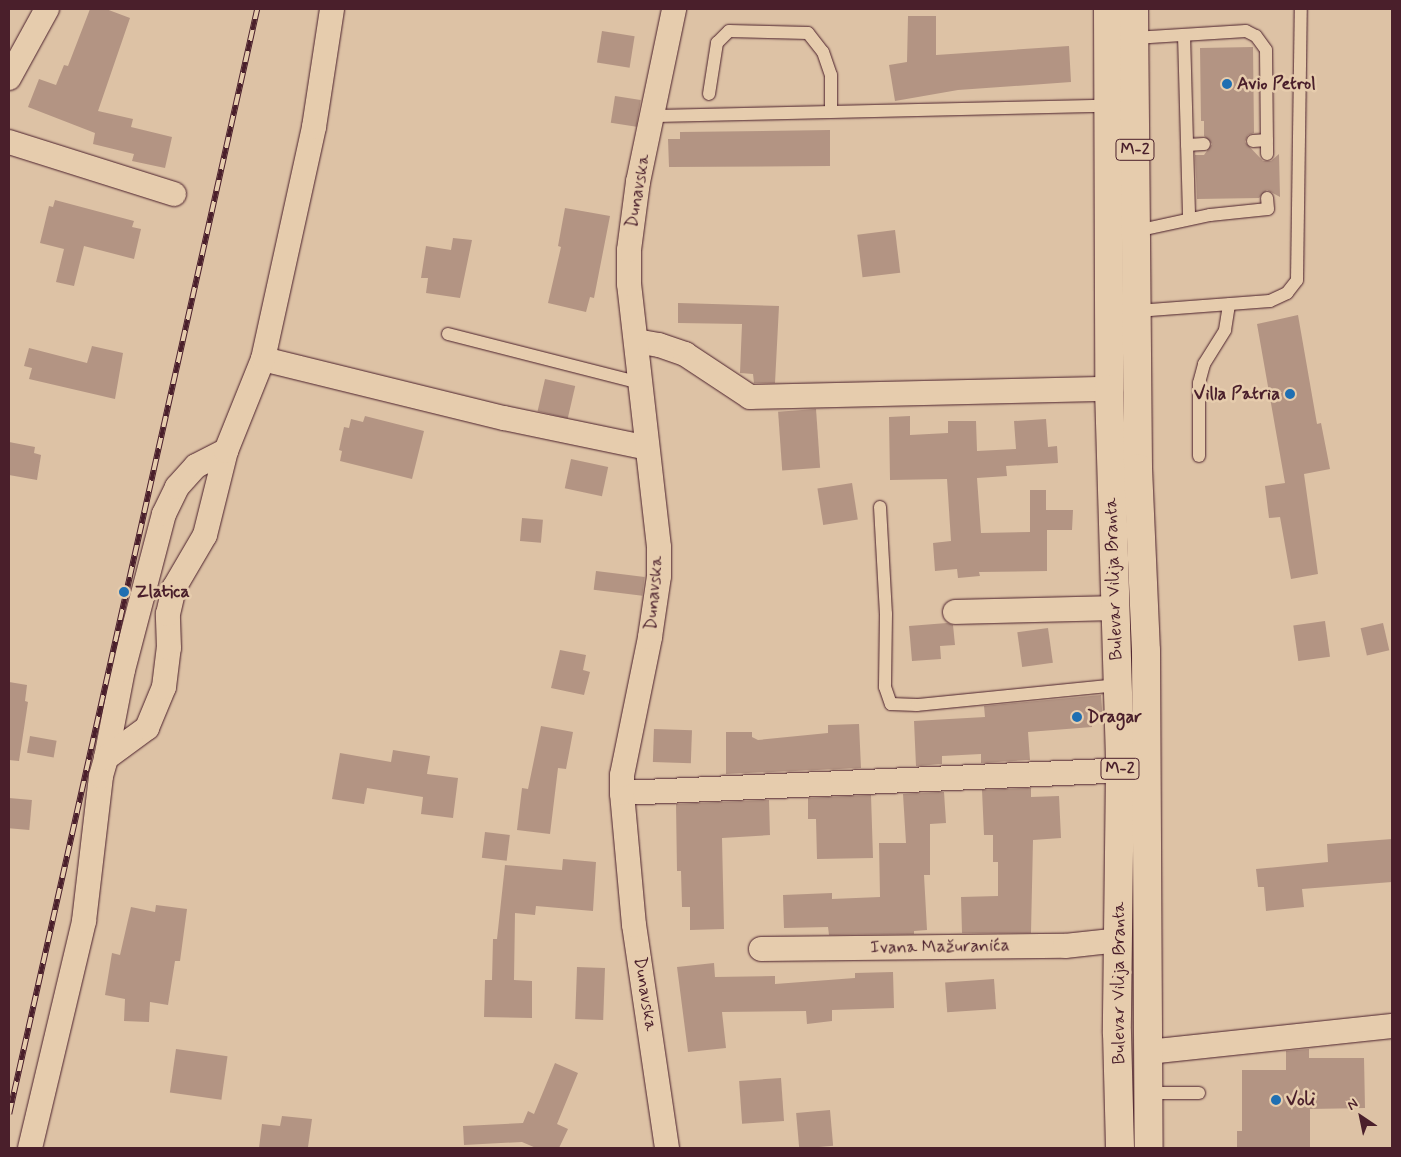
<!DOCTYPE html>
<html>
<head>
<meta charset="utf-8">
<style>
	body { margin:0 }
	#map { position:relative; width:1401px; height:1157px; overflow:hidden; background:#ddc2a5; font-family:Mynerve,sans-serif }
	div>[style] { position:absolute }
	.building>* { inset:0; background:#b39483; transform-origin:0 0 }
	.roads { filter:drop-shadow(0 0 1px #4a1f2b) drop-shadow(0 0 1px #4a1f2b) }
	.service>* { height:12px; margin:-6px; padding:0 6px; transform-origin:6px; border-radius:6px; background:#e6ccad }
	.minor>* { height:24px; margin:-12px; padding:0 12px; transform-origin:12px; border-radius:12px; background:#e6ccad }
	.primary>* { height:28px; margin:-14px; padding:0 14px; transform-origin:14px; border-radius:14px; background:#e6ccad }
	.rail>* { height:5.5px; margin-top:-2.75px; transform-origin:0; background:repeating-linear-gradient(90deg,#e6ccad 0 11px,#4a1f2b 0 22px); box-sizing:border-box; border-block:1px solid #4a1f2b }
	.dots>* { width:14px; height:14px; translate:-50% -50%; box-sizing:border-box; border:2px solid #e6ccad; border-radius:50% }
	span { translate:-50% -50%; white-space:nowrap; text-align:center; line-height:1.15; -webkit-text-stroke:5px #e6ccad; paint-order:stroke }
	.shield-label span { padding:1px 4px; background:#e6ccad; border:1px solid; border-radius:4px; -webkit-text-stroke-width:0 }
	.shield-label { font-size:16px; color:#4a1f2b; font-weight:700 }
	.poi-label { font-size:18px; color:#4a1f2b; font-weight:700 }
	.left { translate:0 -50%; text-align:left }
	.right { translate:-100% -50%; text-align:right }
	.street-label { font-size:18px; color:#4a1f2b }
	.frame { position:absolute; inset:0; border:10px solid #4a1f2b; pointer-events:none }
	.north { position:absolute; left:1336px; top:1092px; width:50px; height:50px; -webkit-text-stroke:4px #e6ccad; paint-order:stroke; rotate:326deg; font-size:14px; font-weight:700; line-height:20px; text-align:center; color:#4a1f2b }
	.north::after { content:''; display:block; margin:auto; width:18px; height:22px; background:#4a1f2b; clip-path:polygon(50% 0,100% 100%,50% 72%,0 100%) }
</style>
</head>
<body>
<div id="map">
	<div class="building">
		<div style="clip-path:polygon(90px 9px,106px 9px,130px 18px,98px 111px,133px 119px,131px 127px,172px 137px,165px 168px,132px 161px,134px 154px,93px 144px,95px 133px,28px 107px,39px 79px,56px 85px,64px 65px,68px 66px)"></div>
		<div style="clip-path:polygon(908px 16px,936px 16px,936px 55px,1069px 46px,1071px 82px,958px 90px,895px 101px,889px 65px,907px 62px)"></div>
		<div style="left:602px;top:31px;width:33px;height:32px;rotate:9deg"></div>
		<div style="clip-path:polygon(1253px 47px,1254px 133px,1248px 135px,1245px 142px,1263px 161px,1271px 161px,1279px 154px,1280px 197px,1267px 190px,1259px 198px,1197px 199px,1195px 155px,1204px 155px,1212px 144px,1204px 136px,1204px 121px,1201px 121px,1200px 48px)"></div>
		<div style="left:615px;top:96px;width:26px;height:27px;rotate:9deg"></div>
		<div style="clip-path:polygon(830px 130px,830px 166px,669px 167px,668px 139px,680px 139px,680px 132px)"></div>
		<div style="clip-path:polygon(55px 200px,134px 221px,132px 227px,141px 229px,134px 259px,84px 246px,74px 286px,56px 282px,64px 249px,40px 243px,49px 206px,53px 207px)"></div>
		<div style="clip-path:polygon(565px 208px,610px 216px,594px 298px,590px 297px,586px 312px,548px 303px,561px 247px,558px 246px)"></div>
		<div style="left:895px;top:230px;width:43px;height:38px;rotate:83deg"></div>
		<div style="clip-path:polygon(453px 238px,472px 240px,460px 298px,426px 293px,428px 278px,421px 278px,426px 246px,451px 250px)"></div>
		<div style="clip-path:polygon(678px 303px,779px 306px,775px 383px,754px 383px,753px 374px,740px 373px,742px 324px,678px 323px)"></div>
		<div style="clip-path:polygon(1298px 315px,1317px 424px,1321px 423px,1330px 469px,1304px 474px,1318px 574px,1291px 579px,1280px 517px,1269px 518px,1265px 486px,1285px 483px,1257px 324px)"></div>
		<div style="clip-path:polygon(92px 346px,123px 353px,115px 399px,29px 379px,32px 368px,24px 366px,29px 348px,87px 363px)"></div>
		<div style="left:545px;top:379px;width:31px;height:33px;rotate:13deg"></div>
		<div style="left:816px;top:409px;width:59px;height:38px;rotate:86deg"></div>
		<div style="clip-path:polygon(365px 416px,424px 431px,412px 479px,340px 461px,342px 451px,339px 450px,344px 427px,349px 428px,351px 419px,363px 422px)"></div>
		<div style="clip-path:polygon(910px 416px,910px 435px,948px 433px,948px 421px,976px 421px,977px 451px,1016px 449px,1014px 421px,1046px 419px,1048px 447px,1057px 446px,1058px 463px,1006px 466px,1007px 476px,977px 478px,981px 533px,1030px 532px,1030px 490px,1046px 490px,1046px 510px,1073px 510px,1072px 530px,1047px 530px,1047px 571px,979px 572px,980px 576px,958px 578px,957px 569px,935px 571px,933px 543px,951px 541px,947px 479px,890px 480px,889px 417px)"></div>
		<div style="clip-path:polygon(9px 442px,35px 447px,34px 453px,41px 455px,37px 480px,9px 475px)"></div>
		<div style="left:571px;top:459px;width:38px;height:30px;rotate:12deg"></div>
		<div style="left:852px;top:483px;width:37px;height:35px;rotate:81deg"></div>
		<div style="left:522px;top:518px;width:21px;height:23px;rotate:5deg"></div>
		<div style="left:596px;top:571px;width:49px;height:19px;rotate:7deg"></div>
		<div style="left:1325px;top:621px;width:36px;height:32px;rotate:82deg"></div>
		<div style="clip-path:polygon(947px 623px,953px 625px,955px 645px,940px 646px,941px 659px,912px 661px,909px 626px)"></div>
		<div style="left:1383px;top:623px;width:28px;height:23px;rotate:77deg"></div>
		<div style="left:1048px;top:628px;width:35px;height:31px;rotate:82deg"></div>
		<div style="clip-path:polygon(560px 650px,586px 655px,583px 670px,590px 672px,584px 695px,551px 688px)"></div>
		<div style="clip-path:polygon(9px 682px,27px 685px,25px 701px,28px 702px,19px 761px,9px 760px)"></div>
		<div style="clip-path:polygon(1101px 695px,1103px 722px,1092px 722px,1092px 727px,1028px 732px,1030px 760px,981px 763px,981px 754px,942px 756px,942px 764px,916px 766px,914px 721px,985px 717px,984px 706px)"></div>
		<div style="clip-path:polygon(859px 724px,861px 768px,726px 774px,726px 732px,752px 732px,752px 737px,758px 740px,828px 733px,828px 725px)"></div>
		<div style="clip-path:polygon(541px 726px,573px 732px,566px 769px,558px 768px,550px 834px,517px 830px,522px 788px,528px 789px)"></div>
		<div style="left:654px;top:729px;width:38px;height:33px;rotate:2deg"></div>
		<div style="left:30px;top:736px;width:27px;height:17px;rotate:10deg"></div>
		<div style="clip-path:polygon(393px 750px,430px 756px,427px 774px,458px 778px,453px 818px,421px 814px,423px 797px,367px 788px,364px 804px,332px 799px,340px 753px,391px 762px)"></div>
		<div style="clip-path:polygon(1031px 788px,1031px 797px,1059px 796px,1061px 838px,1033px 840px,1031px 933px,962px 933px,961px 897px,998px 896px,998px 862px,993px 862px,993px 835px,984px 835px,982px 790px)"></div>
		<div style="clip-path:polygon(944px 792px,946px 823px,930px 824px,930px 875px,924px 875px,927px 930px,914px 931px,914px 934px,829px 935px,828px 927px,784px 928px,783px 895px,832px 893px,832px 899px,880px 897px,879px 843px,906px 843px,903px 794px)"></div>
		<div style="clip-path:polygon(871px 795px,873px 858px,817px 859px,816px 819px,808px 819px,808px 798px)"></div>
		<div style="left:9px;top:798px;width:23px;height:30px;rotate:5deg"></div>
		<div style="clip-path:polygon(769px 800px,770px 835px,722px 838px,724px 929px,690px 930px,690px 907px,682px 907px,681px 871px,677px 871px,676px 804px)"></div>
		<div style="left:485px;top:832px;width:25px;height:26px;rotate:7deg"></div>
		<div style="clip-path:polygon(1392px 839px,1392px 882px,1302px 889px,1304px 907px,1266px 911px,1264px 887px,1258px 887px,1256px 869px,1328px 862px,1327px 844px)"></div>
		<div style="clip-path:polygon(563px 859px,596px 862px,593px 911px,536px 906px,535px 915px,515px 913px,514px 980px,532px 981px,532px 1018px,484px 1017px,485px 980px,492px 980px,493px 939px,497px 939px,505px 865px,562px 870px)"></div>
		<div style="clip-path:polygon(156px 905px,187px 909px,180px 961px,175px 961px,168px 1005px,150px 1002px,149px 1022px,124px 1021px,125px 999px,105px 995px,112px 953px,120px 955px,131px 907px,155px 912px)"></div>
		<div style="clip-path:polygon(714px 963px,715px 977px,775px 976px,775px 984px,855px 978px,855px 973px,893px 972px,894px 1008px,832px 1010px,832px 1021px,807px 1024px,806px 1011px,722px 1012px,726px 1048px,688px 1052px,677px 967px)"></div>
		<div style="left:577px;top:967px;width:28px;height:52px;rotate:2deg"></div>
		<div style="left:994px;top:979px;width:30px;height:49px;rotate:86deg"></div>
		<div style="left:176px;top:1049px;width:52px;height:44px;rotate:8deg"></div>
		<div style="clip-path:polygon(1309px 1049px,1309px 1058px,1364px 1058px,1365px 1108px,1310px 1109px,1310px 1148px,1237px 1148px,1237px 1131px,1242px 1131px,1242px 1070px,1286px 1070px,1286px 1051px)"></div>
		<div style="clip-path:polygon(555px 1063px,578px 1073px,557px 1124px,568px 1129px,559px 1148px,536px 1148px,522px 1142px,464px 1145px,463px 1126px,523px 1123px,528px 1111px,534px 1114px)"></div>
		<div style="left:781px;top:1078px;width:43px;height:42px;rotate:86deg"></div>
		<div style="left:830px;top:1110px;width:36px;height:34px;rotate:85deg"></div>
		<div style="clip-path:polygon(282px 1116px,312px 1119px,308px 1147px,259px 1148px,262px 1124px,280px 1126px)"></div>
	</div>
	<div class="roads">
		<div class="service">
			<div style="left:1184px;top:35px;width:184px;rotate:88.4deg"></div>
			<div style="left:1134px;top:38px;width:112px;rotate:-3.6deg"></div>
			<div style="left:1246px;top:31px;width:11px;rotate:27deg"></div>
			<div style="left:1256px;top:36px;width:17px;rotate:54deg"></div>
			<div style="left:1266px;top:50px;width:104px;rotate:89.4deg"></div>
			<div style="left:709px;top:94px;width:52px;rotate:-81.1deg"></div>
			<div style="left:717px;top:43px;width:17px;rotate:-45deg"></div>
			<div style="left:729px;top:31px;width:79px;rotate:1.5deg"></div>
			<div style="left:808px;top:33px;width:24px;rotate:52deg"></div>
			<div style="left:823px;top:52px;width:24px;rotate:71deg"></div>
			<div style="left:831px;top:75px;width:36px;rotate:90deg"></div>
			<div style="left:652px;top:116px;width:456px;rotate:-1.3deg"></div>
			<div style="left:1253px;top:141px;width:14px;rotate:-4deg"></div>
			<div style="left:1187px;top:145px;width:17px;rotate:-3deg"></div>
			<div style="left:1136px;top:231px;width:76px;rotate:-12.2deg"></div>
			<div style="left:1210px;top:215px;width:58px;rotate:-5.9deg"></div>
			<div style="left:1268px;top:209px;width:11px;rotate:-95deg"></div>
			<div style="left:1137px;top:311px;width:133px;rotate:-4.3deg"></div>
			<div style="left:1270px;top:301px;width:19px;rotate:-25deg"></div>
			<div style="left:1287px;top:293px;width:16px;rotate:-52deg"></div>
			<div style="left:1297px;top:280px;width:271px;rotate:-89.2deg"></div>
			<div style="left:448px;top:334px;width:198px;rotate:14.3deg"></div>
			<div style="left:1199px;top:456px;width:73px;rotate:-90deg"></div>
			<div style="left:1199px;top:383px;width:20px;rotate:-75deg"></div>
			<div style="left:1204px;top:364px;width:40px;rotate:-58deg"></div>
			<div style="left:1225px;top:330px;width:26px;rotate:-81deg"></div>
			<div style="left:880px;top:507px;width:107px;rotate:86.8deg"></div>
			<div style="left:886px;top:614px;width:73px;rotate:90.8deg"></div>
			<div style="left:885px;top:687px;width:18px;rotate:71deg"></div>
			<div style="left:891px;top:704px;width:26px;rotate:2deg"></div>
			<div style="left:917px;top:705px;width:201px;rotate:-5.7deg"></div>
			<div style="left:1149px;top:1093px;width:50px"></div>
		</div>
		<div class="minor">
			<div style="left:9px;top:78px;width:79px;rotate:-61.2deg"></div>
			<div style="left:9px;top:142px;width:173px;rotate:17.5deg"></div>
			<div style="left:636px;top:341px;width:23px;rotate:10deg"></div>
			<div style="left:659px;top:345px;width:28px;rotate:19deg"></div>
			<div style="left:685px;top:354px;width:78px;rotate:33.5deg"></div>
			<div style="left:750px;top:397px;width:359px;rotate:-1.3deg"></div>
			<div style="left:263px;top:359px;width:248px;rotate:13.8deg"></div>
			<div style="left:504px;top:418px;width:146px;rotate:11.8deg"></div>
			<div style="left:955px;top:612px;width:160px;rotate:-1.4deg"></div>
			<div style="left:106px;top:758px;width:90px;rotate:-79.1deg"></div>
			<div style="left:123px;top:670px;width:161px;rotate:-75.3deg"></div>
			<div style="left:164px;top:514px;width:30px;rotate:-64deg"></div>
			<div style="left:177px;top:487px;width:28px;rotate:-48deg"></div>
			<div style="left:196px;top:466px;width:34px;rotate:-27deg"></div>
			<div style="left:622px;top:793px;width:499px;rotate:-2.6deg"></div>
			<div style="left:761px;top:949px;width:304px;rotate:-0.6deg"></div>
			<div style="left:1065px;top:946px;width:54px;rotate:-6.3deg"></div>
			<div style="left:1148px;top:1052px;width:245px;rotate:-6.1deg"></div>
			<div style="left:30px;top:1148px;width:233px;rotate:-76.6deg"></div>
			<div style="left:84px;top:921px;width:146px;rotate:-83.3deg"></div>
			<div style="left:101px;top:776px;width:19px;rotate:-74deg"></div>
			<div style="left:106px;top:758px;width:51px;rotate:-36.2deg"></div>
			<div style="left:147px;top:728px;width:44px;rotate:-67.5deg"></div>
			<div style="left:164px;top:687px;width:39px;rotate:-83deg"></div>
			<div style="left:169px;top:648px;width:34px;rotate:-92deg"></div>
			<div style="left:168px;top:614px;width:27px;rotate:-77deg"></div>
			<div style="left:174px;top:588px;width:61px;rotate:-59.7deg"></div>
			<div style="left:205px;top:535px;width:87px;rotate:-76deg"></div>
			<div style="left:226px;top:451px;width:99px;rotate:-68.1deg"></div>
			<div style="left:263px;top:359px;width:238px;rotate:-77.6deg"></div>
			<div style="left:314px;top:127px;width:119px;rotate:-81.3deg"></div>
			<div style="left:667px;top:1148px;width:225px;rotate:-98.4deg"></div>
			<div style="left:634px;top:925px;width:133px;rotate:-95.2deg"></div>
			<div style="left:622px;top:793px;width:18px;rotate:-90deg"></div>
			<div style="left:622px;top:775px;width:141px;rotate:-78.5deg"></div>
			<div style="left:650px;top:637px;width:62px;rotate:-81.6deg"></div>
			<div style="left:659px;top:576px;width:29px;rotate:-90deg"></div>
			<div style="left:659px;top:547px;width:265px;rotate:-96.5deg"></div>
			<div style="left:629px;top:284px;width:34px;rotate:-90deg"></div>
			<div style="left:629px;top:250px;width:69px;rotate:-82.5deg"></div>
			<div style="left:638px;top:182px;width:177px;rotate:-78.2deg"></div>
		</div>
		<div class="primary">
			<div style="left:1108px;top:9px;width:380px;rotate:89.8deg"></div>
			<div style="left:1109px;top:389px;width:381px;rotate:88.3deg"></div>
			<div style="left:1120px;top:770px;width:263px;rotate:90.7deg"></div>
			<div style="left:1117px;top:1033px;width:115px;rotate:88.5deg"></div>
			<div style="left:1134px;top:9px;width:459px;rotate:89.5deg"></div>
			<div style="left:1138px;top:468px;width:183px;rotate:87.5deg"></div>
			<div style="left:1146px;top:651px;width:497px;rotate:89.7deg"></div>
		</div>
	</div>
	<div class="rail">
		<div style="left:9px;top:1114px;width:1132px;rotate:-77.35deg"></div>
	</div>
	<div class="dots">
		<div style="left:1227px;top:84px;background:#1f6fb2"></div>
		<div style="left:1290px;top:394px;background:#1f6fb2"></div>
		<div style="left:124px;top:592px;background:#1f6fb2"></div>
		<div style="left:1077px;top:717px;background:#1f6fb2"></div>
		<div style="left:1276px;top:1100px;background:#1f6fb2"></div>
	</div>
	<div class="shield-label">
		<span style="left:1135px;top:150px">M-2</span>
		<span style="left:1120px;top:769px">M-2</span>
	</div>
	<div class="poi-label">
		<span class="left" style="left:1237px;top:84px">Avio Petrol</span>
		<span class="right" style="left:1280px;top:394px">Villa Patria</span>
		<span class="left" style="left:135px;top:592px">Zlatica</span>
		<span class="left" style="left:1087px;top:717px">Dragar</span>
		<span class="left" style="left:1286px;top:1100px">Voli</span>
	</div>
	<div class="street-label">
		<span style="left:638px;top:191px;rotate:-80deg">Dunavska</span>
		<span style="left:1114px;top:579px;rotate:-92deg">Bulevar Vilija Branta</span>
		<span style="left:654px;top:593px;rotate:-85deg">Dunavska</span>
		<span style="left:940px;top:947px;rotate:-1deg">Ivana Mažuranića</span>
		<span style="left:1119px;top:983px;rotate:-90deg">Bulevar Vilija Branta</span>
		<span style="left:645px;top:994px;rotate:81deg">Dunavska</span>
	</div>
	<div class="frame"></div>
	<div class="north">N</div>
</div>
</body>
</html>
